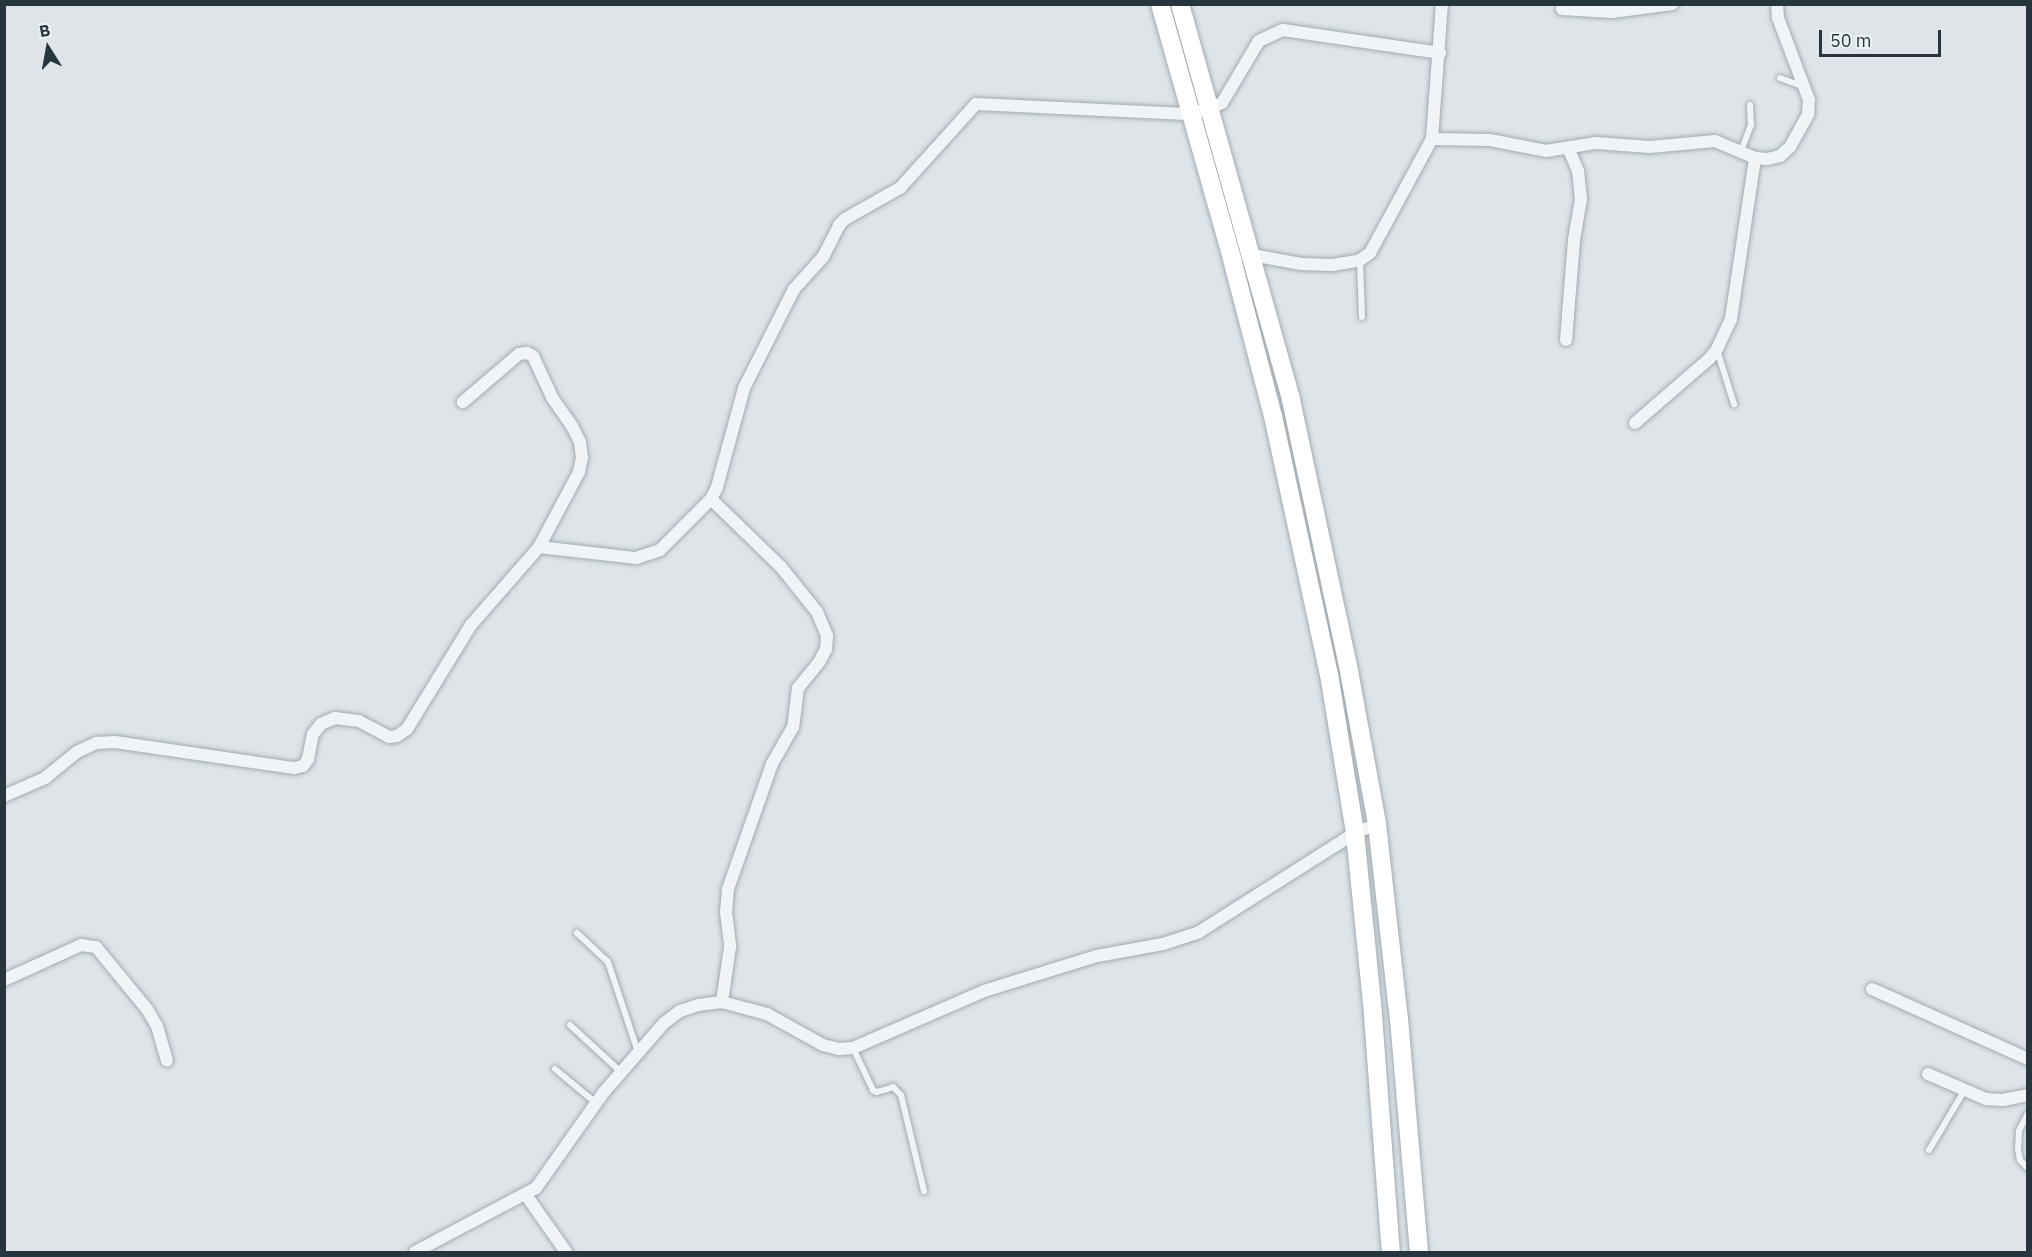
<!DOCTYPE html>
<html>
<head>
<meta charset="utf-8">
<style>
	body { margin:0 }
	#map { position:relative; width:2032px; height:1257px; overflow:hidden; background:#dee4e8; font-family:"IBM Plex Sans",sans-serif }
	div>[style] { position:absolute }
	.roads { filter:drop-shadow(0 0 2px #a3acb2) drop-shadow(0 0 2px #a3acb2) }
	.lane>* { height:6px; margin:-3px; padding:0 3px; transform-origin:3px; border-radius:3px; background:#f1f4f6 }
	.street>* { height:12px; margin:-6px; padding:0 6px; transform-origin:6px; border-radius:6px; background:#f1f4f6 }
	.secondary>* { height:18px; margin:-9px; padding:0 9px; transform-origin:9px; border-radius:9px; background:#fff }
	span { translate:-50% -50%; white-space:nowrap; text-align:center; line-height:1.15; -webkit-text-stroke:4.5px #edf3f5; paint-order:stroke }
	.frame { position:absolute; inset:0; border:6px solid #27363e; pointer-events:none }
	.north { position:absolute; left:18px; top:18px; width:60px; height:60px; -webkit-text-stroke:4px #edf3f5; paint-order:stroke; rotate:349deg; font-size:16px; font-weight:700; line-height:24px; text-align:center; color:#27363e }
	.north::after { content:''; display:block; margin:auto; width:21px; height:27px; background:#27363e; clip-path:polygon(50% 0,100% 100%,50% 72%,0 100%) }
	.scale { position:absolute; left:1819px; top:30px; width:122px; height:27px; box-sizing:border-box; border:3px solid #27363e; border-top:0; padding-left:8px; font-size:18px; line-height:21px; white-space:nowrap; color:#27363e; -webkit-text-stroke:4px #edf3f5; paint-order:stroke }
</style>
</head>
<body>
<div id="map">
	<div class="roads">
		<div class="lane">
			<div style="left:1780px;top:78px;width:23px;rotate:20deg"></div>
			<div style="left:1741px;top:151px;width:28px;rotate:-69deg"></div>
			<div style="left:1751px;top:125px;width:20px;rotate:-93deg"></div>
			<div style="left:1360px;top:261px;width:56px;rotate:88deg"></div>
			<div style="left:1717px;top:350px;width:57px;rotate:72.5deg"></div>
			<div style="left:577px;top:933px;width:42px;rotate:43.1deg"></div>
			<div style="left:608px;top:962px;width:95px;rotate:71.6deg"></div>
			<div style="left:570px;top:1025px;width:69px;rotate:42.7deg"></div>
			<div style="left:853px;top:1048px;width:47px;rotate:64.5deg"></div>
			<div style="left:873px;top:1090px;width:4px;rotate:27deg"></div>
			<div style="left:877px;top:1092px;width:17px;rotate:-17deg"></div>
			<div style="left:893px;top:1087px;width:11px;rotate:45deg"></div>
			<div style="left:901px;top:1095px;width:99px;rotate:76.5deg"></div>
			<div style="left:555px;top:1069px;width:53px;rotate:39.7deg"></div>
			<div style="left:2028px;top:1113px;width:20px;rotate:117deg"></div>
			<div style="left:2019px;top:1131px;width:18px;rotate:93deg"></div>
			<div style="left:2018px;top:1149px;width:11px;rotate:80deg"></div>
			<div style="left:2020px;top:1160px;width:11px;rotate:45deg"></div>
			<div style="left:1929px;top:1150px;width:69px;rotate:-59.3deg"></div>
		</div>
		<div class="street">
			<div style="left:1562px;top:9px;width:50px;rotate:3.4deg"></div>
			<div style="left:1612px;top:12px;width:61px;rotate:-7.6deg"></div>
			<div style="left:1432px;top:139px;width:58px;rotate:1deg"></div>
			<div style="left:1490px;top:140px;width:57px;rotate:11.1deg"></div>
			<div style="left:1546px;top:151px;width:51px;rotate:-9.1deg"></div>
			<div style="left:1596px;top:143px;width:54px;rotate:4.2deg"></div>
			<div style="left:1650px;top:147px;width:65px;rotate:-5.3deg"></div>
			<div style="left:1715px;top:141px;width:43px;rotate:23deg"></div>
			<div style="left:1755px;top:158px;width:12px;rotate:5deg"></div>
			<div style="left:1767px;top:159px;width:13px;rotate:-13deg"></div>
			<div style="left:1780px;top:156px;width:13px;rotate:-42deg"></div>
			<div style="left:1790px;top:147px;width:38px;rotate:-61deg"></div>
			<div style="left:1808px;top:114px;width:14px;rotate:-86deg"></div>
			<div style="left:1809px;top:100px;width:88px;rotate:-110.7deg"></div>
			<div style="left:1778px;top:18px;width:14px;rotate:-94deg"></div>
			<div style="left:1252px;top:255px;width:50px;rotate:10.4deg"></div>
			<div style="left:1301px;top:264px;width:32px;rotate:2deg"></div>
			<div style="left:1333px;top:265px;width:27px;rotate:-10deg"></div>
			<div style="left:1360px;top:260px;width:12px;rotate:-35deg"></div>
			<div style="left:1370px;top:253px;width:130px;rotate:-61.5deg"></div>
			<div style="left:1432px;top:139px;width:135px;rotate:-85.8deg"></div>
			<div style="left:1566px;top:340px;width:100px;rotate:-85.4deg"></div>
			<div style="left:1574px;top:240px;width:42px;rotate:-80.3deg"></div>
			<div style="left:1581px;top:199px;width:28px;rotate:-96deg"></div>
			<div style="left:1578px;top:171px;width:25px;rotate:-113deg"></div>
			<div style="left:1635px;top:423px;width:99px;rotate:-40.9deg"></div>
			<div style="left:1710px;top:358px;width:11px;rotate:-52deg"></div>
			<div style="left:1717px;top:349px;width:33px;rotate:-65deg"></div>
			<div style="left:1731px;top:319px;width:163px;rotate:-81.5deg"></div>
			<div style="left:711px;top:499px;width:98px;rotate:44.2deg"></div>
			<div style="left:781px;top:567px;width:58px;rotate:51.3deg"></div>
			<div style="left:817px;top:612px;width:26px;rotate:67deg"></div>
			<div style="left:827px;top:636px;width:13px;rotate:94deg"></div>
			<div style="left:826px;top:649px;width:13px;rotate:117deg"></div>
			<div style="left:820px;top:661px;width:35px;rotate:129deg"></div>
			<div style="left:798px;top:688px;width:39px;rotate:97deg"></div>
			<div style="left:793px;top:727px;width:43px;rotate:119.6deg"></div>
			<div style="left:772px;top:764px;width:133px;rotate:109.4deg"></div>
			<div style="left:728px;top:889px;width:23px;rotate:95deg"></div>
			<div style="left:726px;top:912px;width:35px;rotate:83deg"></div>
			<div style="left:730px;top:947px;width:56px;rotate:98.3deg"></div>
			<div style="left:539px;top:547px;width:98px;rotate:6.5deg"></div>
			<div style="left:636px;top:558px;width:25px;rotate:-18deg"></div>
			<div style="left:660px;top:550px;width:72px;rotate:-45deg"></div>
			<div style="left:711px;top:499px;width:13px;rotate:-63deg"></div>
			<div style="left:717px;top:487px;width:103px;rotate:-74.7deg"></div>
			<div style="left:744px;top:388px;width:111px;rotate:-63.2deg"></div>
			<div style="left:794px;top:289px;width:43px;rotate:-47.8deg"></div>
			<div style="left:823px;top:257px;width:36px;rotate:-63deg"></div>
			<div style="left:839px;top:225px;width:8px;rotate:-45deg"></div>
			<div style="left:845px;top:219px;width:63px;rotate:-29.4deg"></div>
			<div style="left:900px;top:188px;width:113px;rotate:-47.9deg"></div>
			<div style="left:976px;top:104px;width:216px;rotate:2.7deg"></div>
			<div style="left:1192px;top:114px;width:32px;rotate:-20deg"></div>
			<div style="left:1222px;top:103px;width:72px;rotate:-59.2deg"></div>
			<div style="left:1259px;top:41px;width:26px;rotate:-25deg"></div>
			<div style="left:1283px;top:30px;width:159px;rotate:8.3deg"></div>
			<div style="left:4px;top:796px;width:45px;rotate:-23.7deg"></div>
			<div style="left:45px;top:778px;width:41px;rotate:-39.1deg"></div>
			<div style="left:77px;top:752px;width:21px;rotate:-25deg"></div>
			<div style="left:96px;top:743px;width:19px;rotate:-3deg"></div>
			<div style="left:115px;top:742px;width:181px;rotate:8.3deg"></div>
			<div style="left:294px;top:768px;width:9px;rotate:-13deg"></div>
			<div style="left:303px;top:766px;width:9px;rotate:-54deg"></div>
			<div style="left:308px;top:759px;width:25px;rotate:-79deg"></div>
			<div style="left:313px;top:734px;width:13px;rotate:-51deg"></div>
			<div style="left:321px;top:724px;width:15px;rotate:-23deg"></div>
			<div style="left:335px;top:718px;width:24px;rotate:7deg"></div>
			<div style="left:359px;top:721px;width:34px;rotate:28deg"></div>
			<div style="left:389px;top:737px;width:8px;rotate:-7deg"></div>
			<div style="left:397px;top:736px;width:12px;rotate:-35deg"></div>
			<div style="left:407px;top:729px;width:122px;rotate:-58.4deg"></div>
			<div style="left:471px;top:625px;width:103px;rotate:-48.9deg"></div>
			<div style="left:539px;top:547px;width:85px;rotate:-61.9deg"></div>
			<div style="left:579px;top:472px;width:14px;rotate:-78deg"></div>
			<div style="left:582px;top:458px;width:16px;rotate:-97deg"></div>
			<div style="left:580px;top:442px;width:18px;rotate:-117deg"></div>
			<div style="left:572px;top:426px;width:35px;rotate:-125deg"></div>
			<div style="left:552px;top:397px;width:45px;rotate:-114.9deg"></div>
			<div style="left:533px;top:356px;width:7px;rotate:-153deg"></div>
			<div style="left:527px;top:353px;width:8px;rotate:173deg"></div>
			<div style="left:519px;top:354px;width:74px;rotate:139.4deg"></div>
			<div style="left:4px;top:980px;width:85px;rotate:-24.4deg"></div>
			<div style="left:81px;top:945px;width:15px;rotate:8deg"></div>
			<div style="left:96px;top:947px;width:80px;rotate:50.6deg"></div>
			<div style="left:147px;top:1009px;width:20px;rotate:60deg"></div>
			<div style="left:157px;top:1026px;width:36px;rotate:74deg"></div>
			<div style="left:1872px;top:989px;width:171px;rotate:24.2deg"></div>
			<div style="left:1928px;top:1074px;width:63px;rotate:23.3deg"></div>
			<div style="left:1986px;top:1099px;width:17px;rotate:3deg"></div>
			<div style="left:2003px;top:1100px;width:25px;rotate:-11deg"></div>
			<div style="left:526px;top:1195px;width:70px;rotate:54.9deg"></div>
			<div style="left:415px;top:1252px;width:137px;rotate:-27.9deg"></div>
			<div style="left:536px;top:1188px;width:118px;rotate:-54.7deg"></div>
			<div style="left:604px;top:1092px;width:91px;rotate:-49deg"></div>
			<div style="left:664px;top:1023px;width:20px;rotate:-37deg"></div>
			<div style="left:680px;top:1011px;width:19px;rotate:-18deg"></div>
			<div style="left:698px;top:1005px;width:24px;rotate:-7deg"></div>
			<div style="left:722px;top:1002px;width:47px;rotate:14.9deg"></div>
			<div style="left:767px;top:1014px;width:64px;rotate:29deg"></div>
			<div style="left:823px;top:1045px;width:16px;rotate:14deg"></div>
			<div style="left:839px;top:1049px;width:14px;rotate:-4deg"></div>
			<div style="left:853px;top:1048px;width:143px;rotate:-23.5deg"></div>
			<div style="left:984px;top:991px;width:118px;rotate:-17.2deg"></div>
			<div style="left:1097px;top:956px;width:67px;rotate:-10.3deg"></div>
			<div style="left:1163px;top:944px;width:38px;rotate:-18deg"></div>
			<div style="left:1199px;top:932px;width:185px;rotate:-32.4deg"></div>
			<div style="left:1355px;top:833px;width:24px;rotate:-22deg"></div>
		</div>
		<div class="secondary">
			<div style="left:1160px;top:4px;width:265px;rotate:74.2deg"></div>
			<div style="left:1232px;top:259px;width:162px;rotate:75.4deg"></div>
			<div style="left:1273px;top:416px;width:264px;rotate:77.8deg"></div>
			<div style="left:1329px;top:674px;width:161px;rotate:80.7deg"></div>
			<div style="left:1355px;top:833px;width:170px;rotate:84.3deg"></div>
			<div style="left:1372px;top:1002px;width:251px;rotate:85.7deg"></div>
			<div style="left:1180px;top:4px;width:411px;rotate:74.3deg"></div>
			<div style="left:1291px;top:400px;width:277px;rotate:77.9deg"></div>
			<div style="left:1349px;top:671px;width:156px;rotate:79.6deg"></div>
			<div style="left:1377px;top:824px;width:196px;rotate:83.6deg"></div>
			<div style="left:1399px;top:1019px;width:234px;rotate:85.1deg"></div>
		</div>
	</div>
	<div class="frame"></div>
	<div class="north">B</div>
	<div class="scale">50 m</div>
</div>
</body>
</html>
